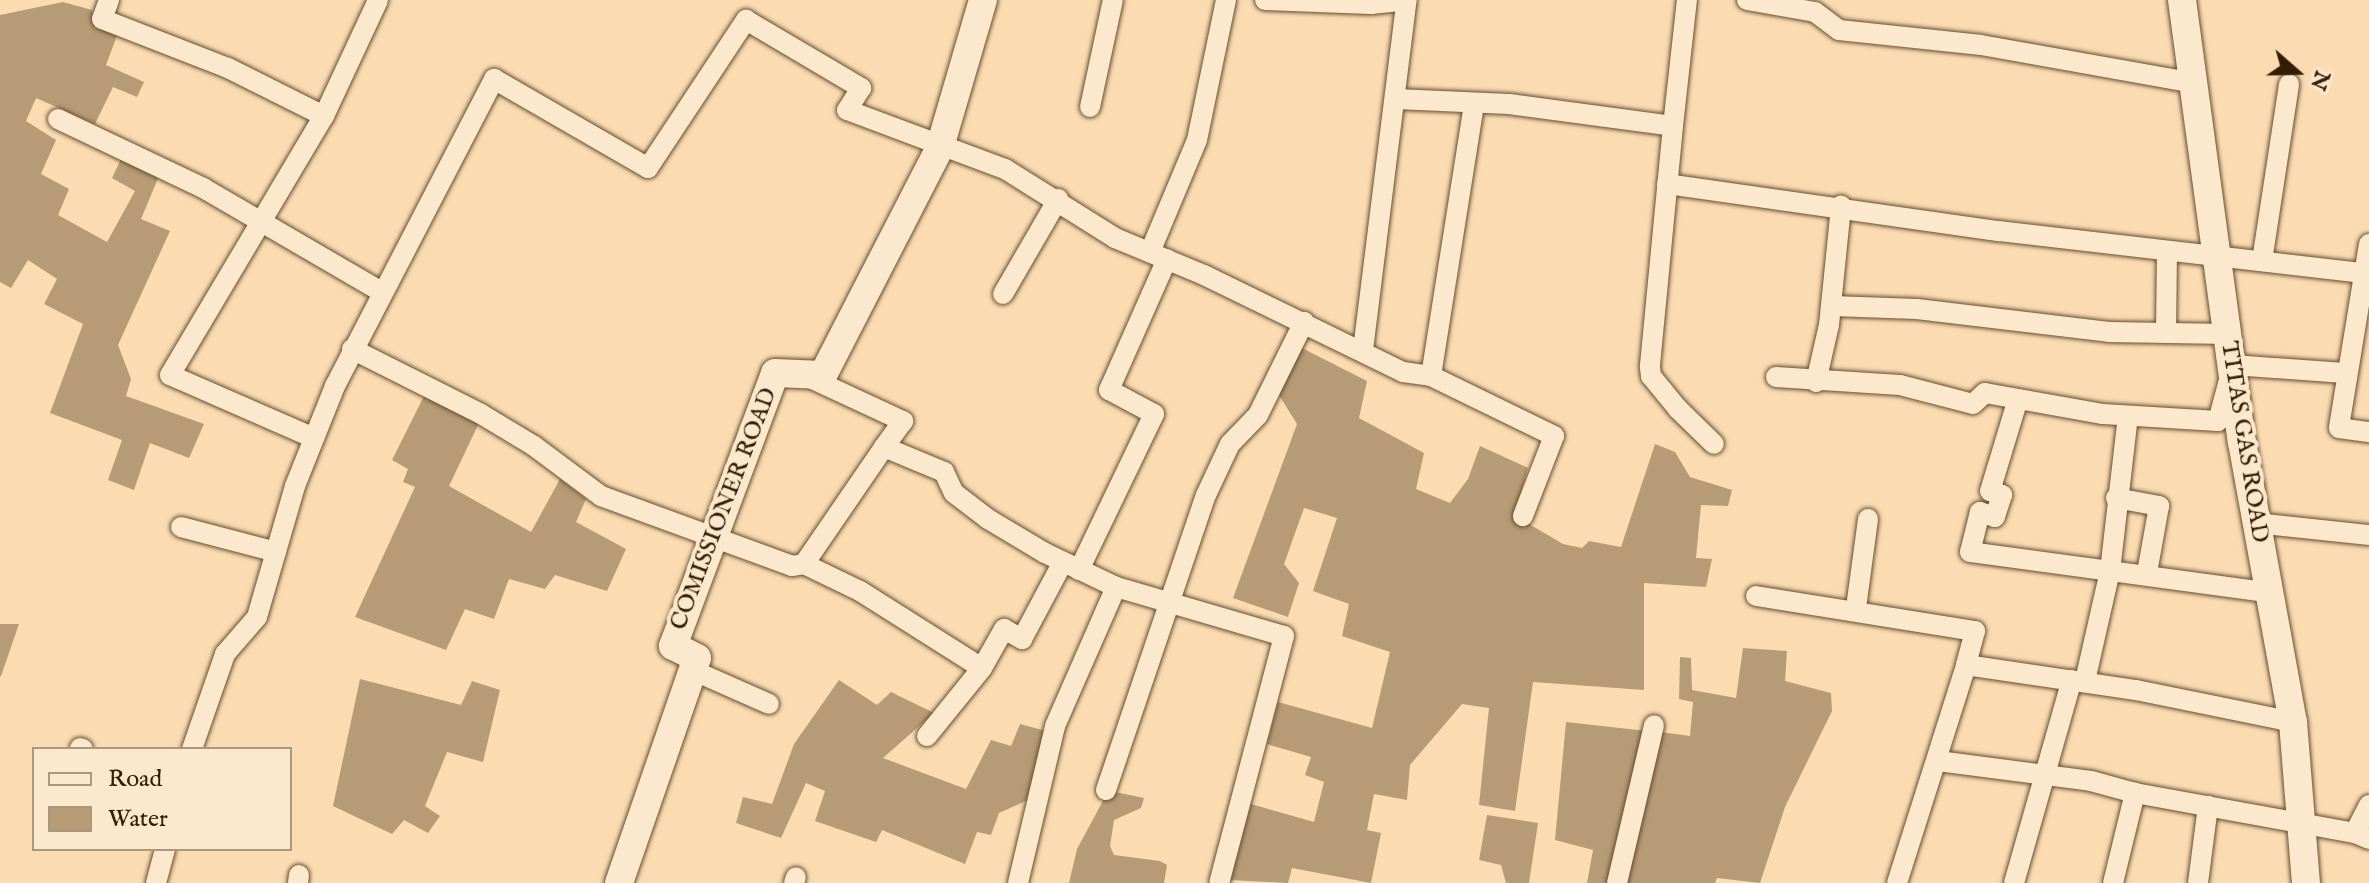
<!DOCTYPE html>
<html>
<head>
<meta charset="utf-8">
<style>
	body { margin:0 }
	#map { position:relative; width:2369px; height:883px; overflow:hidden; background:#fbdcb2; font-family:"IM FELL English",serif }
	div>[style] { position:absolute }
	.water>* { inset:0; background:#b79b76 }
	.roads { filter:drop-shadow(0 0 2px #664d2e) drop-shadow(0 0 2px #664d2e) }
	.street>* { height:20px; margin:-10px; padding:0 10px; transform-origin:10px; border-radius:10px; background:#fce8cd }
	.secondary>* { height:28px; margin:-14px; padding:0 14px; transform-origin:14px; border-radius:14px; background:#fce8cd }
	span { translate:-50% -50%; white-space:nowrap; text-align:center; line-height:1.15; -webkit-text-stroke:8px #fce8cd; paint-order:stroke }
	.street-label { font-size:24px; color:#341d02 }
	.legend { position:absolute; left:32px; top:747px; width:260px; height:104px; box-sizing:border-box; background:#fce8cd; border:2px solid #ac977c; margin:0; padding:10px 14px; list-style:none; font-size:24px; color:#341d02 }
	.legend li { display:flex; align-items:center; gap:16px; height:40px }
	.legend b { width:40px; border:2px solid #ac977c }
	.north { position:absolute; left:2257px; top:32px; width:80px; height:80px; -webkit-text-stroke:6px #fce8cd; paint-order:stroke; rotate:110deg; font-size:22px; font-weight:700; line-height:32px; text-align:center; color:#341d02 }
	.north::after { content:''; display:block; margin:auto; width:28px; height:36px; background:#341d02; clip-path:polygon(50% 0,100% 100%,50% 72%,0 100%) }
</style>
</head>
<body>
<div id="map">
	<div class="water">
		<div style="clip-path:polygon(63px 2px,92px 10px,95px 28px,118px 33px,106px 65px,144px 82px,137px 97px,113px 87px,95px 124px,36px 98px,26px 121px,56px 140px,41px 174px,69px 189px,58px 215px,107px 242px,135px 191px,112px 178px,122px 157px,159px 176px,141px 219px,170px 231px,118px 345px,131px 379px,126px 396px,204px 424px,189px 458px,150px 443px,134px 490px,108px 480px,122px 440px,50px 413px,83px 324px,44px 304px,57px 279px,28px 260px,11px 288px,0 282px,0 15px)"></div>
		<div style="clip-path:polygon(1296px 345px,1367px 381px,1359px 418px,1424px 453px,1416px 489px,1450px 503px,1468px 479px,1480px 446px,1528px 468px,1514px 515px,1563px 544px,1582px 548px,1589px 541px,1621px 547px,1655px 444px,1675px 452px,1690px 477px,1732px 490px,1728px 506px,1701px 505px,1696px 558px,1712px 559px,1706px 587px,1644px 583px,1644px 690px,1533px 682px,1515px 811px,1479px 805px,1489px 708px,1462px 704px,1410px 765px,1407px 800px,1374px 794px,1367px 830px,1381px 833px,1371px 883px,1292px 868px,1288px 883px,1230px 880px,1251px 804px,1314px 822px,1324px 782px,1305px 775px,1311px 757px,1267px 744px,1278px 702px,1372px 728px,1390px 652px,1342px 636px,1349px 604px,1313px 591px,1337px 518px,1304px 508px,1284px 564px,1299px 583px,1288px 617px,1233px 598px,1297px 424px,1277px 392px)"></div>
		<div style="clip-path:polygon(426px 392px,479px 423px,449px 486px,531px 532px,560px 479px,586px 499px,576px 522px,626px 549px,607px 591px,555px 575px,545px 589px,509px 579px,494px 619px,465px 609px,446px 650px,355px 617px,415px 487px,403px 482px,408px 469px,392px 460px)"></div>
		<div style="clip-path:polygon(0 624px,19px 624px,1px 676px,0 676px)"></div>
		<div style="clip-path:polygon(1743px 648px,1787px 651px,1785px 681px,1831px 693px,1832px 711px,1785px 807px,1760px 883px,1717px 878px,1715px 883px,1623px 883px,1660px 732px,1690px 736px,1693px 702px,1679px 699px,1680px 657px,1691px 658px,1692px 690px,1736px 698px)"></div>
		<div style="clip-path:polygon(360px 679px,461px 705px,472px 681px,500px 690px,483px 762px,447px 752px,425px 806px,440px 816px,428px 833px,404px 820px,392px 834px,333px 806px)"></div>
		<div style="clip-path:polygon(839px 680px,877px 705px,891px 692px,934px 713px,883px 758px,966px 789px,991px 740px,1011px 746px,1020px 724px,1046px 731px,1028px 800px,999px 813px,991px 835px,977px 832px,965px 864px,882px 830px,876px 842px,815px 821px,825px 791px,806px 783px,781px 838px,736px 823px,743px 797px,772px 804px,794px 744px)"></div>
		<div style="clip-path:polygon(1566px 722px,1647px 731px,1612px 883px,1587px 883px,1593px 850px,1555px 840px)"></div>
		<div style="clip-path:polygon(1115px 792px,1144px 798px,1141px 808px,1114px 820px,1110px 846px,1114px 855px,1160px 861px,1167px 865px,1164px 883px,1069px 883px,1077px 849px,1104px 799px)"></div>
		<div style="clip-path:polygon(1487px 815px,1538px 823px,1529px 883px,1506px 883px,1501px 865px,1479px 860px)"></div>
	</div>
	<div class="roads">
		<div class="street">
			<div style="left:109px;top:0;width:20px;rotate:110deg"></div>
			<div style="left:102px;top:19px;width:135px;rotate:21.3deg"></div>
			<div style="left:228px;top:68px;width:107px;rotate:26.6deg"></div>
			<div style="left:1265px;top:0;width:106px;rotate:2.2deg"></div>
			<div style="left:1371px;top:4px;width:36px;rotate:-6deg"></div>
			<div style="left:1747px;top:0;width:69px;rotate:10deg"></div>
			<div style="left:1815px;top:12px;width:30px;rotate:37deg"></div>
			<div style="left:1839px;top:30px;width:143px;rotate:6deg"></div>
			<div style="left:1981px;top:45px;width:216px;rotate:10.1deg"></div>
			<div style="left:1396px;top:99px;width:113px;rotate:2.5deg"></div>
			<div style="left:1509px;top:104px;width:165px;rotate:7.6deg"></div>
			<div style="left:1673px;top:126px;width:127px;rotate:-83.7deg"></div>
			<div style="left:1090px;top:107px;width:109px;rotate:-77.9deg"></div>
			<div style="left:58px;top:119px;width:161px;rotate:25.4deg"></div>
			<div style="left:203px;top:188px;width:205px;rotate:30.2deg"></div>
			<div style="left:1673px;top:126px;width:242px;rotate:95.5deg"></div>
			<div style="left:1650px;top:367px;width:9px;rotate:84deg"></div>
			<div style="left:1651px;top:376px;width:43px;rotate:50.7deg"></div>
			<div style="left:1678px;top:409px;width:50px;rotate:44.2deg"></div>
			<div style="left:1667px;top:184px;width:335px;rotate:8.1deg"></div>
			<div style="left:1999px;top:231px;width:372px;rotate:6.6deg"></div>
			<div style="left:2369px;top:244px;width:186px;rotate:99.3deg"></div>
			<div style="left:2339px;top:428px;width:30px;rotate:8deg"></div>
			<div style="left:1150px;top:252px;width:121px;rotate:-67.2deg"></div>
			<div style="left:1197px;top:140px;width:143px;rotate:-78.3deg"></div>
			<div style="left:2262px;top:261px;width:179px;rotate:-81.3deg"></div>
			<div style="left:1003px;top:294px;width:110px;rotate:-59.9deg"></div>
			<div style="left:1832px;top:306px;width:85px;rotate:2deg"></div>
			<div style="left:1917px;top:309px;width:193px;rotate:6.8deg"></div>
			<div style="left:2109px;top:332px;width:119px;rotate:1deg"></div>
			<div style="left:2166px;top:333px;width:80px;rotate:-89.3deg"></div>
			<div style="left:352px;top:349px;width:144px;rotate:26.7deg"></div>
			<div style="left:481px;top:414px;width:62px;rotate:31.1deg"></div>
			<div style="left:534px;top:446px;width:84px;rotate:36.7deg"></div>
			<div style="left:601px;top:496px;width:203px;rotate:20.1deg"></div>
			<div style="left:792px;top:566px;width:12px;rotate:-9deg"></div>
			<div style="left:804px;top:564px;width:142px;rotate:-55.6deg"></div>
			<div style="left:1363px;top:350px;width:350px;rotate:-82.9deg"></div>
			<div style="left:1431px;top:376px;width:276px;rotate:-81deg"></div>
			<div style="left:808px;top:377px;width:105px;rotate:24.9deg"></div>
			<div style="left:903px;top:421px;width:32px;rotate:126deg"></div>
			<div style="left:884px;top:447px;width:65px;rotate:22.6deg"></div>
			<div style="left:944px;top:472px;width:23px;rotate:65deg"></div>
			<div style="left:954px;top:493px;width:43px;rotate:37.4deg"></div>
			<div style="left:988px;top:519px;width:66px;rotate:30.8deg"></div>
			<div style="left:1045px;top:553px;width:79px;rotate:25.6deg"></div>
			<div style="left:1116px;top:587px;width:175px;rotate:16.3deg"></div>
			<div style="left:1284px;top:636px;width:255px;rotate:104.7deg"></div>
			<div style="left:1776px;top:377px;width:124px;rotate:3.7deg"></div>
			<div style="left:1900px;top:385px;width:75px;rotate:14.6deg"></div>
			<div style="left:1973px;top:404px;width:16px;rotate:-43deg"></div>
			<div style="left:1985px;top:393px;width:120px;rotate:10.1deg"></div>
			<div style="left:2103px;top:414px;width:115px;rotate:3.5deg"></div>
			<div style="left:2218px;top:421px;width:58px;rotate:-75deg"></div>
			<div style="left:2233px;top:365px;width:112px;rotate:4.1deg"></div>
			<div style="left:1816px;top:382px;width:58px;rotate:-77.2deg"></div>
			<div style="left:1829px;top:325px;width:120px;rotate:-84.2deg"></div>
			<div style="left:2018px;top:399px;width:96px;rotate:106.9deg"></div>
			<div style="left:1990px;top:491px;width:13px;rotate:18deg"></div>
			<div style="left:2002px;top:495px;width:23px;rotate:108deg"></div>
			<div style="left:1995px;top:517px;width:16px;rotate:-162deg"></div>
			<div style="left:1980px;top:512px;width:41px;rotate:104deg"></div>
			<div style="left:1970px;top:552px;width:300px;rotate:7.7deg"></div>
			<div style="left:314px;top:438px;width:157px;rotate:-156.4deg"></div>
			<div style="left:170px;top:375px;width:301px;rotate:-59.3deg"></div>
			<div style="left:324px;top:116px;width:128px;rotate:-65deg"></div>
			<div style="left:2116px;top:498px;width:44px;rotate:10.5deg"></div>
			<div style="left:2159px;top:506px;width:68px;rotate:100.2deg"></div>
			<div style="left:2256px;top:523px;width:114px;rotate:6.1deg"></div>
			<div style="left:181px;top:527px;width:98px;rotate:14.7deg"></div>
			<div style="left:804px;top:564px;width:62px;rotate:25.7deg"></div>
			<div style="left:860px;top:591px;width:144px;rotate:32.3deg"></div>
			<div style="left:1079px;top:570px;width:173px;rotate:-64.3deg"></div>
			<div style="left:1154px;top:414px;width:51px;rotate:-151.9deg"></div>
			<div style="left:1109px;top:390px;width:143px;rotate:-66.1deg"></div>
			<div style="left:1756px;top:596px;width:222px;rotate:9.1deg"></div>
			<div style="left:1975px;top:631px;width:35px;rotate:105deg"></div>
			<div style="left:1856px;top:608px;width:90px;rotate:-82.3deg"></div>
			<div style="left:692px;top:670px;width:84px;rotate:23.8deg"></div>
			<div style="left:2085px;top:681px;width:113px;rotate:-77.2deg"></div>
			<div style="left:2110px;top:571px;width:156px;rotate:-83.4deg"></div>
			<div style="left:927px;top:736px;width:87px;rotate:-51deg"></div>
			<div style="left:982px;top:668px;width:45px;rotate:-60.6deg"></div>
			<div style="left:1004px;top:629px;width:21px;rotate:29deg"></div>
			<div style="left:1022px;top:639px;width:87px;rotate:-62deg"></div>
			<div style="left:80px;top:748px;width:3px;rotate:18deg"></div>
			<div style="left:192px;top:749px;width:101px;rotate:-70.8deg"></div>
			<div style="left:225px;top:654px;width:49px;rotate:-49.1deg"></div>
			<div style="left:257px;top:617px;width:136px;rotate:-73.8deg"></div>
			<div style="left:295px;top:486px;width:108px;rotate:-68.2deg"></div>
			<div style="left:335px;top:386px;width:346px;rotate:-62.6deg"></div>
			<div style="left:494px;top:79px;width:178px;rotate:30deg"></div>
			<div style="left:648px;top:168px;width:178px;rotate:-56.5deg"></div>
			<div style="left:746px;top:20px;width:134px;rotate:30.6deg"></div>
			<div style="left:861px;top:88px;width:26px;rotate:122deg"></div>
			<div style="left:847px;top:110px;width:169px;rotate:20.5deg"></div>
			<div style="left:1005px;top:169px;width:130px;rotate:32.1deg"></div>
			<div style="left:1115px;top:238px;width:96px;rotate:22.6deg"></div>
			<div style="left:1204px;top:275px;width:221px;rotate:26deg"></div>
			<div style="left:1403px;top:372px;width:28px;rotate:8deg"></div>
			<div style="left:1431px;top:376px;width:137px;rotate:26deg"></div>
			<div style="left:1554px;top:436px;width:86px;rotate:111.2deg"></div>
			<div style="left:1938px;top:761px;width:154px;rotate:7.4deg"></div>
			<div style="left:2091px;top:781px;width:46px;rotate:15.3deg"></div>
			<div style="left:1106px;top:790px;width:311px;rotate:-71.3deg"></div>
			<div style="left:1206px;top:495px;width:56px;rotate:-64.8deg"></div>
			<div style="left:1230px;top:444px;width:40px;rotate:-46deg"></div>
			<div style="left:1258px;top:415px;width:104px;rotate:-63.7deg"></div>
			<div style="left:2369px;top:805px;width:31px;rotate:117deg"></div>
			<div style="left:2355px;top:833px;width:15px;rotate:23deg"></div>
			<div style="left:156px;top:883px;width:35px;rotate:-75deg"></div>
			<div style="left:298px;top:883px;width:8px;rotate:-83deg"></div>
			<div style="left:794px;top:883px;width:6px;rotate:-72deg"></div>
			<div style="left:1018px;top:883px;width:161px;rotate:-76.7deg"></div>
			<div style="left:1055px;top:726px;width:152px;rotate:-66.3deg"></div>
			<div style="left:1617px;top:883px;width:162px;rotate:-76.8deg"></div>
			<div style="left:1897px;top:883px;width:229px;rotate:-72.4deg"></div>
			<div style="left:1966px;top:665px;width:172px;rotate:8.4deg"></div>
			<div style="left:2136px;top:690px;width:160px;rotate:11.5deg"></div>
			<div style="left:2014px;top:883px;width:211px;rotate:-74.1deg"></div>
			<div style="left:2113px;top:883px;width:93px;rotate:-76.3deg"></div>
			<div style="left:2135px;top:793px;width:224px;rotate:10.3deg"></div>
			<div style="left:2198px;top:883px;width:78px;rotate:-82.6deg"></div>
		</div>
		<div class="secondary">
			<div style="left:2182px;top:0;width:446px;rotate:82.3deg"></div>
			<div style="left:2242px;top:442px;width:285px;rotate:79.7deg"></div>
			<div style="left:2293px;top:722px;width:162px;rotate:85.4deg"></div>
			<div style="left:619px;top:883px;width:238px;rotate:-70.9deg"></div>
			<div style="left:697px;top:658px;width:27px;rotate:-153deg"></div>
			<div style="left:673px;top:646px;width:291px;rotate:-69.5deg"></div>
			<div style="left:775px;top:373px;width:48px;rotate:2.4deg"></div>
			<div style="left:823px;top:375px;width:256px;rotate:-62.8deg"></div>
			<div style="left:940px;top:147px;width:153px;rotate:-73.7deg"></div>
		</div>
	</div>
	<div class="street-label">
		<span style="left:2244px;top:442px;rotate:81deg">TITAS GAS ROAD</span>
		<span style="left:724px;top:509px;rotate:-69deg">COMISSIONER ROAD</span>
	</div>
	<ul class="legend">
	<li><b style="height:10px;background:#fce8cd"></b>Road</li>
	<li><b style="height:22px;background:#b79b76"></b>Water</li>
	</ul>
	<div class="north">N</div>
</div>
</body>
</html>
